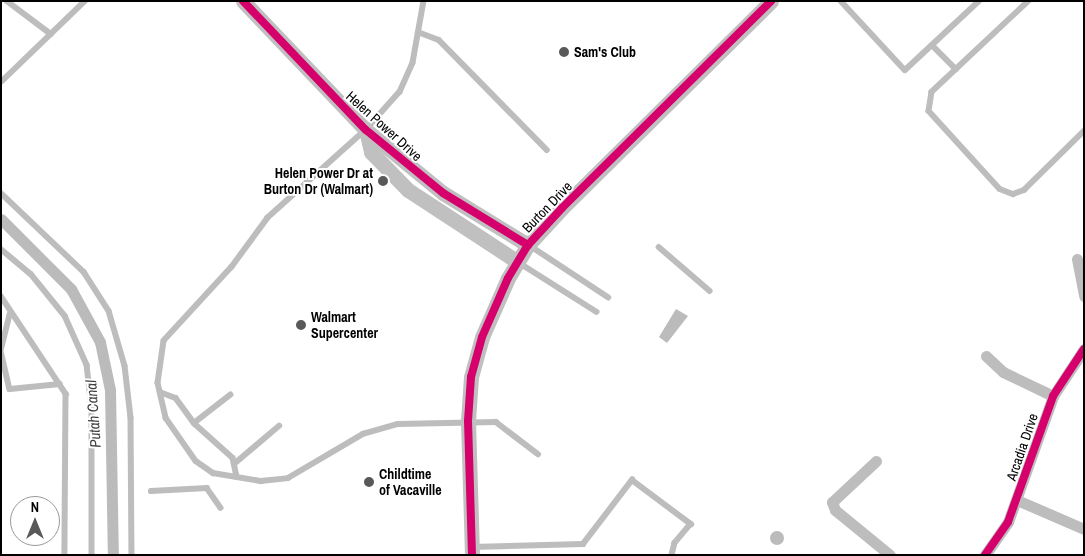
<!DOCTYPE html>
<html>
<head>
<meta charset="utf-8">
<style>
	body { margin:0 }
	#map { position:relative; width:1085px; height:556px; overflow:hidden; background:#fff; font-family:"Archivo Narrow",sans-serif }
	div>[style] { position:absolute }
	.water>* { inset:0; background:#bbb }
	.round { border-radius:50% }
	.canal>* { height:11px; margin:-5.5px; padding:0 5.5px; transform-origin:5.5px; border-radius:5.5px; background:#bbb }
	.lane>* { height:5.5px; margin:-2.75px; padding:0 2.75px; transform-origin:2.75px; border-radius:2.75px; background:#bdbdbd }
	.street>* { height:11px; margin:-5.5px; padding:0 5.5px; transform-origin:5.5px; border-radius:5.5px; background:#bdbdbd }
	.secondary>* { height:15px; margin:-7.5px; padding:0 7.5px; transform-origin:7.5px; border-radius:7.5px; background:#c0c0c0 }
	.cycleway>* { height:8px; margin:-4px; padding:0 4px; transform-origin:4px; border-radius:4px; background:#d6006c }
	.dots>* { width:14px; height:14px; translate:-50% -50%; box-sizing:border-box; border:2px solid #fff; border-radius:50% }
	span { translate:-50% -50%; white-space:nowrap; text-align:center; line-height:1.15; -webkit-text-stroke:4px #fff; paint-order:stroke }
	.poi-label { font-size:14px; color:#000; font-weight:700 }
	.left { translate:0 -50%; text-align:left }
	.right { translate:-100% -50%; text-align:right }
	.street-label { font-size:14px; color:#000 }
	.water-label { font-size:15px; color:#3f3f3f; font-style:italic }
	.frame { position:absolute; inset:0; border:2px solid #000; pointer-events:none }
	.north { position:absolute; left:10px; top:496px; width:50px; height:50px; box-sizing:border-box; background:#fff; border:1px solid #999; border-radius:50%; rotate:0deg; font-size:14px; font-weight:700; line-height:20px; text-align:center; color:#000 }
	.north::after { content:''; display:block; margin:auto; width:18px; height:22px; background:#595959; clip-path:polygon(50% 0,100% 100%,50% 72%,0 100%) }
</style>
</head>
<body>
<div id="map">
	<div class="water">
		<div style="clip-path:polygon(676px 309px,688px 316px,667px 343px,659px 337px)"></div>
		<div class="round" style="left:770px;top:531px;width:14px;height:14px"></div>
	</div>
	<div class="canal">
		<div style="left:1px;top:219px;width:99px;rotate:45deg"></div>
		<div style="left:71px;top:289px;width:60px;rotate:61.3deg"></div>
		<div style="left:100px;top:342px;width:49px;rotate:78.2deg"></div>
		<div style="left:110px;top:390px;width:165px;rotate:89deg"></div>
	</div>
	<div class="lane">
		<div style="left:7px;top:1px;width:55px;rotate:36.9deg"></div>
		<div style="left:424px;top:1px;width:63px;rotate:100.1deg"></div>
		<div style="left:413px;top:63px;width:32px;rotate:114deg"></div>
		<div style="left:400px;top:92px;width:51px;rotate:131.8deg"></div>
		<div style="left:366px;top:130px;width:132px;rotate:138.1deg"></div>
		<div style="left:268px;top:218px;width:61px;rotate:126.3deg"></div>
		<div style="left:232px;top:267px;width:100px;rotate:132.6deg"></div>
		<div style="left:164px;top:341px;width:42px;rotate:98.1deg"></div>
		<div style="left:158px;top:383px;width:36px;rotate:77deg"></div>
		<div style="left:166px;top:418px;width:52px;rotate:55.1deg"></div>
		<div style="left:196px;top:461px;width:21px;rotate:35deg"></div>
		<div style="left:213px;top:473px;width:49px;rotate:9.5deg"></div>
		<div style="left:261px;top:481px;width:27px;rotate:-6deg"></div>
		<div style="left:288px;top:478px;width:87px;rotate:-30.4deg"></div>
		<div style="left:363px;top:434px;width:36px;rotate:-16deg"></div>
		<div style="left:398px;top:424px;width:98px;rotate:-1.2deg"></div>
		<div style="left:496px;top:422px;width:53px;rotate:37.3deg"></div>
		<div style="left:841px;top:1px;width:94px;rotate:47.2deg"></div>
		<div style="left:905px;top:70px;width:101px;rotate:-43deg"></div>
		<div style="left:1029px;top:1px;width:133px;rotate:136.8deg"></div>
		<div style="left:932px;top:92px;width:19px;rotate:99deg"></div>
		<div style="left:929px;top:111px;width:105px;rotate:47.7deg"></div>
		<div style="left:1000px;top:189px;width:14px;rotate:21deg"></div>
		<div style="left:1013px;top:194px;width:12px;rotate:-20deg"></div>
		<div style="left:1024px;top:190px;width:84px;rotate:-44.5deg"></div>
		<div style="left:418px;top:32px;width:22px;rotate:21deg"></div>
		<div style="left:439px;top:40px;width:154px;rotate:45.5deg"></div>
		<div style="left:932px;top:45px;width:34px;rotate:45deg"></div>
		<div style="left:1px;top:82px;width:117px;rotate:-44deg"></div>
		<div style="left:1px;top:193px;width:115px;rotate:43.6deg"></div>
		<div style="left:84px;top:272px;width:46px;rotate:57.3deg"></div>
		<div style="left:109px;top:311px;width:57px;rotate:73.8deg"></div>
		<div style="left:125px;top:366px;width:52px;rotate:83.4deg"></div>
		<div style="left:131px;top:418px;width:137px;rotate:89.6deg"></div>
		<div style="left:529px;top:245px;width:95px;rotate:33.4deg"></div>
		<div style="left:659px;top:247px;width:67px;rotate:40.8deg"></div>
		<div style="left:1px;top:249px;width:39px;rotate:40deg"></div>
		<div style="left:31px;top:274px;width:54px;rotate:51deg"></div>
		<div style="left:65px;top:316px;width:54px;rotate:65.8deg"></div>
		<div style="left:87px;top:365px;width:43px;rotate:83.4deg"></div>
		<div style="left:92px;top:408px;width:147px;rotate:90deg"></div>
		<div style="left:518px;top:262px;width:93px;rotate:32.3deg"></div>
		<div style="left:1px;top:296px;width:118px;rotate:56.4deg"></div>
		<div style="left:66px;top:394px;width:161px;rotate:90.4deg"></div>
		<div style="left:1px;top:349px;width:36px;rotate:-76deg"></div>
		<div style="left:1px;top:351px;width:39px;rotate:77deg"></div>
		<div style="left:10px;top:389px;width:50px;rotate:-5.7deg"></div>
		<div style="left:160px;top:392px;width:17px;rotate:21deg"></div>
		<div style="left:176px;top:398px;width:31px;rotate:54deg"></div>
		<div style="left:194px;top:423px;width:52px;rotate:41.9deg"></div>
		<div style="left:233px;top:458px;width:19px;rotate:78deg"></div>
		<div style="left:194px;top:423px;width:46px;rotate:-37.9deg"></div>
		<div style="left:234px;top:464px;width:59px;rotate:-40.2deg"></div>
		<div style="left:151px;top:491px;width:56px;rotate:-3.1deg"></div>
		<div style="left:207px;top:488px;width:24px;rotate:55deg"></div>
		<div style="left:472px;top:547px;width:111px;rotate:-1.5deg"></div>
		<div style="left:583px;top:544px;width:81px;rotate:-52.6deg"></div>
		<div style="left:632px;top:480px;width:74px;rotate:36.7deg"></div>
		<div style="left:691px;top:524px;width:25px;rotate:130deg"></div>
		<div style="left:675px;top:543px;width:12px;rotate:104deg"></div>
	</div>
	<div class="street">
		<div style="left:1077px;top:259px;width:38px;rotate:79deg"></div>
		<div style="left:986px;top:356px;width:23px;rotate:43deg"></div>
		<div style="left:1003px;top:372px;width:55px;rotate:25.6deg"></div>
		<div style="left:876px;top:461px;width:60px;rotate:137deg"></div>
		<div style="left:832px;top:502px;width:9px;rotate:69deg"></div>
		<div style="left:835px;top:510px;width:71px;rotate:39.3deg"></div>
		<div style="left:1017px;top:500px;width:73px;rotate:23.4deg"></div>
		<div style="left:985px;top:555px;width:40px;rotate:-55.1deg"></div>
		<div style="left:1008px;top:522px;width:134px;rotate:-70.3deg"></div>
		<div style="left:1053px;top:396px;width:56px;rotate:-56.6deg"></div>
	</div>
	<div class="secondary">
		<div style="left:243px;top:1px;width:178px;rotate:46.4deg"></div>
		<div style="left:366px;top:130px;width:99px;rotate:39.3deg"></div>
		<div style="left:443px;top:193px;width:100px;rotate:31.5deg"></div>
		<div style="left:366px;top:130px;width:23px;rotate:77deg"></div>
		<div style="left:371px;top:152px;width:53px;rotate:45.8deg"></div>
		<div style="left:408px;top:190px;width:131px;rotate:33.2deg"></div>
		<div style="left:472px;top:555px;width:134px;rotate:-91.7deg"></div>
		<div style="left:468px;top:421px;width:44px;rotate:-86.1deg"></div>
		<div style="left:471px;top:377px;width:41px;rotate:-74.6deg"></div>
		<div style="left:482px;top:337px;width:64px;rotate:-66.2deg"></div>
		<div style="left:508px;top:278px;width:39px;rotate:-59deg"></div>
		<div style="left:528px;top:245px;width:50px;rotate:-47.4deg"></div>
		<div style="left:562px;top:208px;width:294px;rotate:-44.7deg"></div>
	</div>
	<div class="cycleway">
		<div style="left:243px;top:1px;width:178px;rotate:46.4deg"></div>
		<div style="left:366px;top:130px;width:99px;rotate:39.3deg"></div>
		<div style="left:443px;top:193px;width:100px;rotate:31.5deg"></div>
		<div style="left:472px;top:555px;width:134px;rotate:-91.7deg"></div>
		<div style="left:468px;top:421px;width:44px;rotate:-86.1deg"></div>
		<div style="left:471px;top:377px;width:41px;rotate:-74.6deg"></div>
		<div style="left:482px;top:337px;width:64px;rotate:-66.2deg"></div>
		<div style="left:508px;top:278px;width:39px;rotate:-59deg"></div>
		<div style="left:528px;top:245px;width:50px;rotate:-47.4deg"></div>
		<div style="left:562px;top:208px;width:294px;rotate:-44.7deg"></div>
		<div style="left:985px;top:555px;width:40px;rotate:-55.1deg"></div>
		<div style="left:1008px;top:522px;width:134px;rotate:-70.3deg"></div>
		<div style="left:1053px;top:396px;width:56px;rotate:-56.6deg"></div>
	</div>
	<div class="dots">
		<div style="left:564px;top:52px;background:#595959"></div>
		<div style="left:383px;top:181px;background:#595959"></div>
		<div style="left:301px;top:325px;background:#595959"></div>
		<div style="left:369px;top:482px;background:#595959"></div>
	</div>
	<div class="poi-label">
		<span class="left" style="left:574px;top:52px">Sam's Club</span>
		<span class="right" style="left:373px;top:181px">Helen Power Dr at<br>Burton Dr (Walmart)</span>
		<span class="left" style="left:311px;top:325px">Walmart<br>Supercenter</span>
		<span class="left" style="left:379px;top:482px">Childtime<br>of Vacaville</span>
	</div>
	<div class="street-label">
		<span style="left:384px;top:126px;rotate:42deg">Helen Power Drive</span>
		<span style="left:547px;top:207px;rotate:-46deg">Burton Drive</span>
		<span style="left:1022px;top:447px;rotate:-71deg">Arcadia Drive</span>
	</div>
	<div class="water-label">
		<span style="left:93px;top:414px;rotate:-94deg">Putah Canal</span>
	</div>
	<div class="frame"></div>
	<div class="north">N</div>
</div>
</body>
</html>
